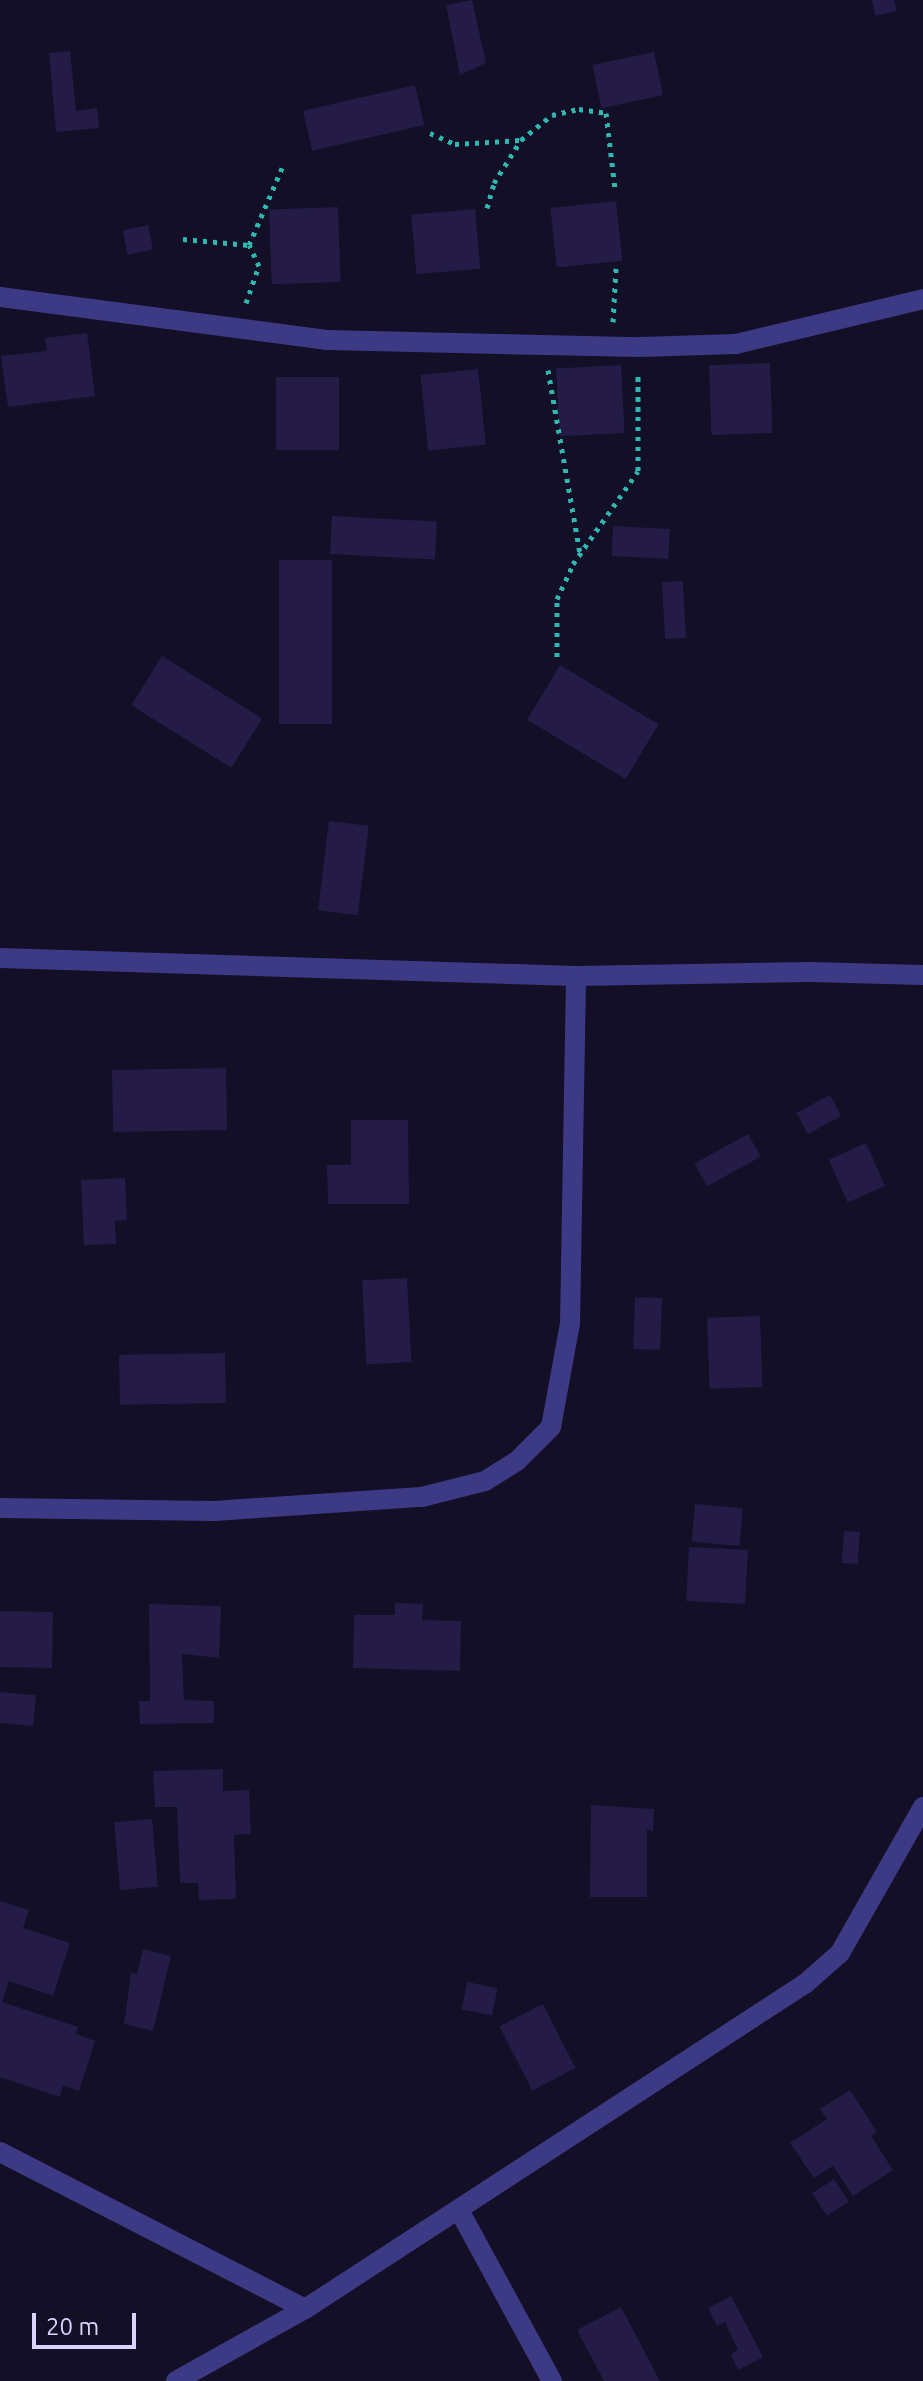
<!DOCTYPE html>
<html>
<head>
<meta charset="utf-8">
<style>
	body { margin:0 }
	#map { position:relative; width:923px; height:2381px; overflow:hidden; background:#130f26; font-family:Ubuntu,sans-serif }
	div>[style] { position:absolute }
	.building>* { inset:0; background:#241b47; transform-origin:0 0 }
	.path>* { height:5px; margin-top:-2.5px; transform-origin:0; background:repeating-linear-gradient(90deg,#2fb8b0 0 4px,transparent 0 10px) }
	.minor>* { height:20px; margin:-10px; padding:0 10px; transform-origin:10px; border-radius:10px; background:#3d3a85 }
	span { translate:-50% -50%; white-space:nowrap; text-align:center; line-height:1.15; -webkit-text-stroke:7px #130f26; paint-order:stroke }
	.scale { position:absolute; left:32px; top:2313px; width:104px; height:36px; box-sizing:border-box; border:4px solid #d9d4ff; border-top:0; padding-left:10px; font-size:24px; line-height:28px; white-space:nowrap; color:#d9d4ff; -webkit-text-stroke:6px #130f26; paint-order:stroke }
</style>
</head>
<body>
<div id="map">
	<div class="building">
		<div style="clip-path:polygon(472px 0,486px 63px,460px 75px,446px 5px)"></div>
		<div style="clip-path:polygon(872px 0,894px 0,897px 11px,875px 16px)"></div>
		<div style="clip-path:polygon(70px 51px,76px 111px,97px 108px,99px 128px,56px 132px,49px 53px)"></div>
		<div style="left:654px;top:52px;width:44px;height:63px;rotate:78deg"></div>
		<div style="left:415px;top:85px;width:41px;height:115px;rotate:77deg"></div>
		<div style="left:616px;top:201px;width:60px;height:66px;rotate:84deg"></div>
		<div style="left:338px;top:207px;width:75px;height:69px;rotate:88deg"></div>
		<div style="left:475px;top:209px;width:60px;height:64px;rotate:85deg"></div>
		<div style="left:148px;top:225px;width:25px;height:26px;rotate:78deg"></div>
		<div style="clip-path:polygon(87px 333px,95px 396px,8px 407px,1px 356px,47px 351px,45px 338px)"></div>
		<div style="left:770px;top:363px;width:70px;height:61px;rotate:88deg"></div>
		<div style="left:621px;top:365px;width:68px;height:65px;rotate:87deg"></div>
		<div style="left:478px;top:369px;width:76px;height:58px;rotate:84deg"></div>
		<div style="left:276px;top:377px;width:63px;height:73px"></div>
		<div style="left:332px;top:516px;width:105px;height:38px;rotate:3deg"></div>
		<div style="left:613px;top:526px;width:57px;height:30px;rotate:3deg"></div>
		<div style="left:279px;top:560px;width:53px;height:164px"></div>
		<div style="left:683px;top:581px;width:57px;height:21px;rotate:87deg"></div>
		<div style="left:162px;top:656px;width:118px;height:58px;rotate:32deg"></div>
		<div style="left:560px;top:665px;width:115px;height:64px;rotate:31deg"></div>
		<div style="left:329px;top:821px;width:40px;height:90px;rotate:7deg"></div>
		<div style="left:226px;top:1068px;width:62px;height:114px;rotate:89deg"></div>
		<div style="left:830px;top:1095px;width:24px;height:38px;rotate:62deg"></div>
		<div style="clip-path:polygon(351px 1120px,408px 1120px,409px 1204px,328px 1204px,327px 1165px,351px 1165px)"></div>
		<div style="left:748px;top:1134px;width:26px;height:61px;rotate:61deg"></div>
		<div style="left:866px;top:1143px;width:47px;height:41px;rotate:66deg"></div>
		<div style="clip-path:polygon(125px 1178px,127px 1220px,115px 1221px,116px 1244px,84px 1245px,81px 1180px)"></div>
		<div style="left:407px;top:1278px;width:84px;height:45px;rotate:87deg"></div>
		<div style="left:635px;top:1297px;width:27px;height:52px;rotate:2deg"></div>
		<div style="left:760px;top:1316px;width:71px;height:53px;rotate:88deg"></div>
		<div style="left:225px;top:1353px;width:50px;height:106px;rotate:89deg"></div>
		<div style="left:695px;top:1504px;width:48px;height:38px;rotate:5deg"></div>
		<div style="left:844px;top:1531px;width:16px;height:32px;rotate:4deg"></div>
		<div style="left:689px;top:1547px;width:59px;height:54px;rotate:3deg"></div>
		<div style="clip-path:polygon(395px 1603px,423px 1604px,422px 1620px,461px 1621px,460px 1671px,353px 1668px,354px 1615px,395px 1615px)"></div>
		<div style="clip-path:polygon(149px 1604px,221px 1606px,219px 1658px,182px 1654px,184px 1700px,214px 1701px,214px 1723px,140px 1724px,139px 1701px,150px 1701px)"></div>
		<div style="left:0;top:1611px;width:53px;height:56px;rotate:1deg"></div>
		<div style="left:0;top:1692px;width:36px;height:31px;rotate:5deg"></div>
		<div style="clip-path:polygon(223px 1769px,223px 1791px,249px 1790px,251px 1834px,234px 1835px,236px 1899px,199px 1900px,198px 1883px,180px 1883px,177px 1807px,155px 1807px,153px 1771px)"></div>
		<div style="clip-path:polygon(591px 1805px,654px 1809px,653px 1832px,647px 1829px,647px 1897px,590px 1897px)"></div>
		<div style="left:152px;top:1819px;width:68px;height:38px;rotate:85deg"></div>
		<div style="clip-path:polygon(0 1901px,29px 1910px,23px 1928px,70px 1943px,53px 1996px,9px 1981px,2px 2002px,78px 2027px,76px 2034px,95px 2041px,79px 2091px,63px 2085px,60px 2097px,0 2077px)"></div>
		<div style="clip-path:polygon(143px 1949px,171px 1956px,153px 2031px,124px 2024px,131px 1973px,137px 1974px)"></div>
		<div style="left:467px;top:1982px;width:31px;height:28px;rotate:11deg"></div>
		<div style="left:543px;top:2004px;width:72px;height:49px;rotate:63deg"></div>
		<div style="clip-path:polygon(850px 2090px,877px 2132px,871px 2136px,893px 2170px,853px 2196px,833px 2166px,814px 2178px,790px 2143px,827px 2119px,820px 2109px)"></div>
		<div style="left:834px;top:2179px;width:27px;height:26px;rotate:57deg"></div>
		<div style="clip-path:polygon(731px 2296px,763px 2357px,738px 2370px,731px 2354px,738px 2350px,725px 2322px,717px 2326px,708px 2308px)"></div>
		<div style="clip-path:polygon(621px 2307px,660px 2381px,604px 2381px,577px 2330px)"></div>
	</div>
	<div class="path">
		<div style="left:430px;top:133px;width:27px;rotate:24deg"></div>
		<div style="left:455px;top:144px;width:65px;rotate:-3.5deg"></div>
		<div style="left:487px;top:208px;width:26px;rotate:-74deg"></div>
		<div style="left:494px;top:183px;width:51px;rotate:-57.9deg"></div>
		<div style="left:521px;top:140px;width:40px;rotate:-39deg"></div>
		<div style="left:552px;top:115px;width:28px;rotate:-13deg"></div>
		<div style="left:579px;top:109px;width:27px;rotate:8deg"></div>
		<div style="left:606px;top:113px;width:76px;rotate:83.2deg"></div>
		<div style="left:183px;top:239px;width:66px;rotate:5.2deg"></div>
		<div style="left:246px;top:303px;width:39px;rotate:-71deg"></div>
		<div style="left:259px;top:266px;width:23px;rotate:-115deg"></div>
		<div style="left:249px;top:245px;width:84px;rotate:-66.8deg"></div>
		<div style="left:613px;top:322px;width:54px;rotate:-86.8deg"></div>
		<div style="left:548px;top:370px;width:186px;rotate:80.1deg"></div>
		<div style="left:557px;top:657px;width:58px;rotate:-90deg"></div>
		<div style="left:557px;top:599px;width:38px;rotate:-65deg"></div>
		<div style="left:573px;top:564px;width:113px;rotate:-55deg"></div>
		<div style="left:638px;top:471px;width:99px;rotate:-90deg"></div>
	</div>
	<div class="minor">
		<div style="left:0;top:297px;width:329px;rotate:7.5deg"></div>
		<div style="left:326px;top:340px;width:314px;rotate:1.3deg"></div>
		<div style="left:640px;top:347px;width:96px;rotate:-1.8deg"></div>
		<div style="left:736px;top:344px;width:192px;rotate:-13.5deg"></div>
		<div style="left:0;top:958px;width:576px;rotate:1.79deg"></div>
		<div style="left:576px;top:976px;width:235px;rotate:-1deg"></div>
		<div style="left:811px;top:972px;width:112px;rotate:1.5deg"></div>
		<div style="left:0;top:1508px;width:214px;rotate:0.8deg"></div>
		<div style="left:214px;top:1511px;width:208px;rotate:-3.9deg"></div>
		<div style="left:422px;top:1497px;width:65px;rotate:-14.3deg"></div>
		<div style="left:485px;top:1481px;width:38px;rotate:-32deg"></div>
		<div style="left:517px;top:1461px;width:48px;rotate:-45deg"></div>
		<div style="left:551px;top:1427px;width:106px;rotate:-79.6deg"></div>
		<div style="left:570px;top:1323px;width:347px;rotate:-89deg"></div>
		<div style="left:0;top:2152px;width:343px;rotate:27.2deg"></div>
		<div style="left:459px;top:2210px;width:195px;rotate:61.5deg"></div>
		<div style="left:176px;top:2381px;width:148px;rotate:-29.2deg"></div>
		<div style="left:305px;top:2309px;width:598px;rotate:-33.05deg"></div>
		<div style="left:806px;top:1983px;width:45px;rotate:-41.4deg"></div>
		<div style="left:840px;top:1953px;width:168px;rotate:-60.4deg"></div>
	</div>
	<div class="scale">20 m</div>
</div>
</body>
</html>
